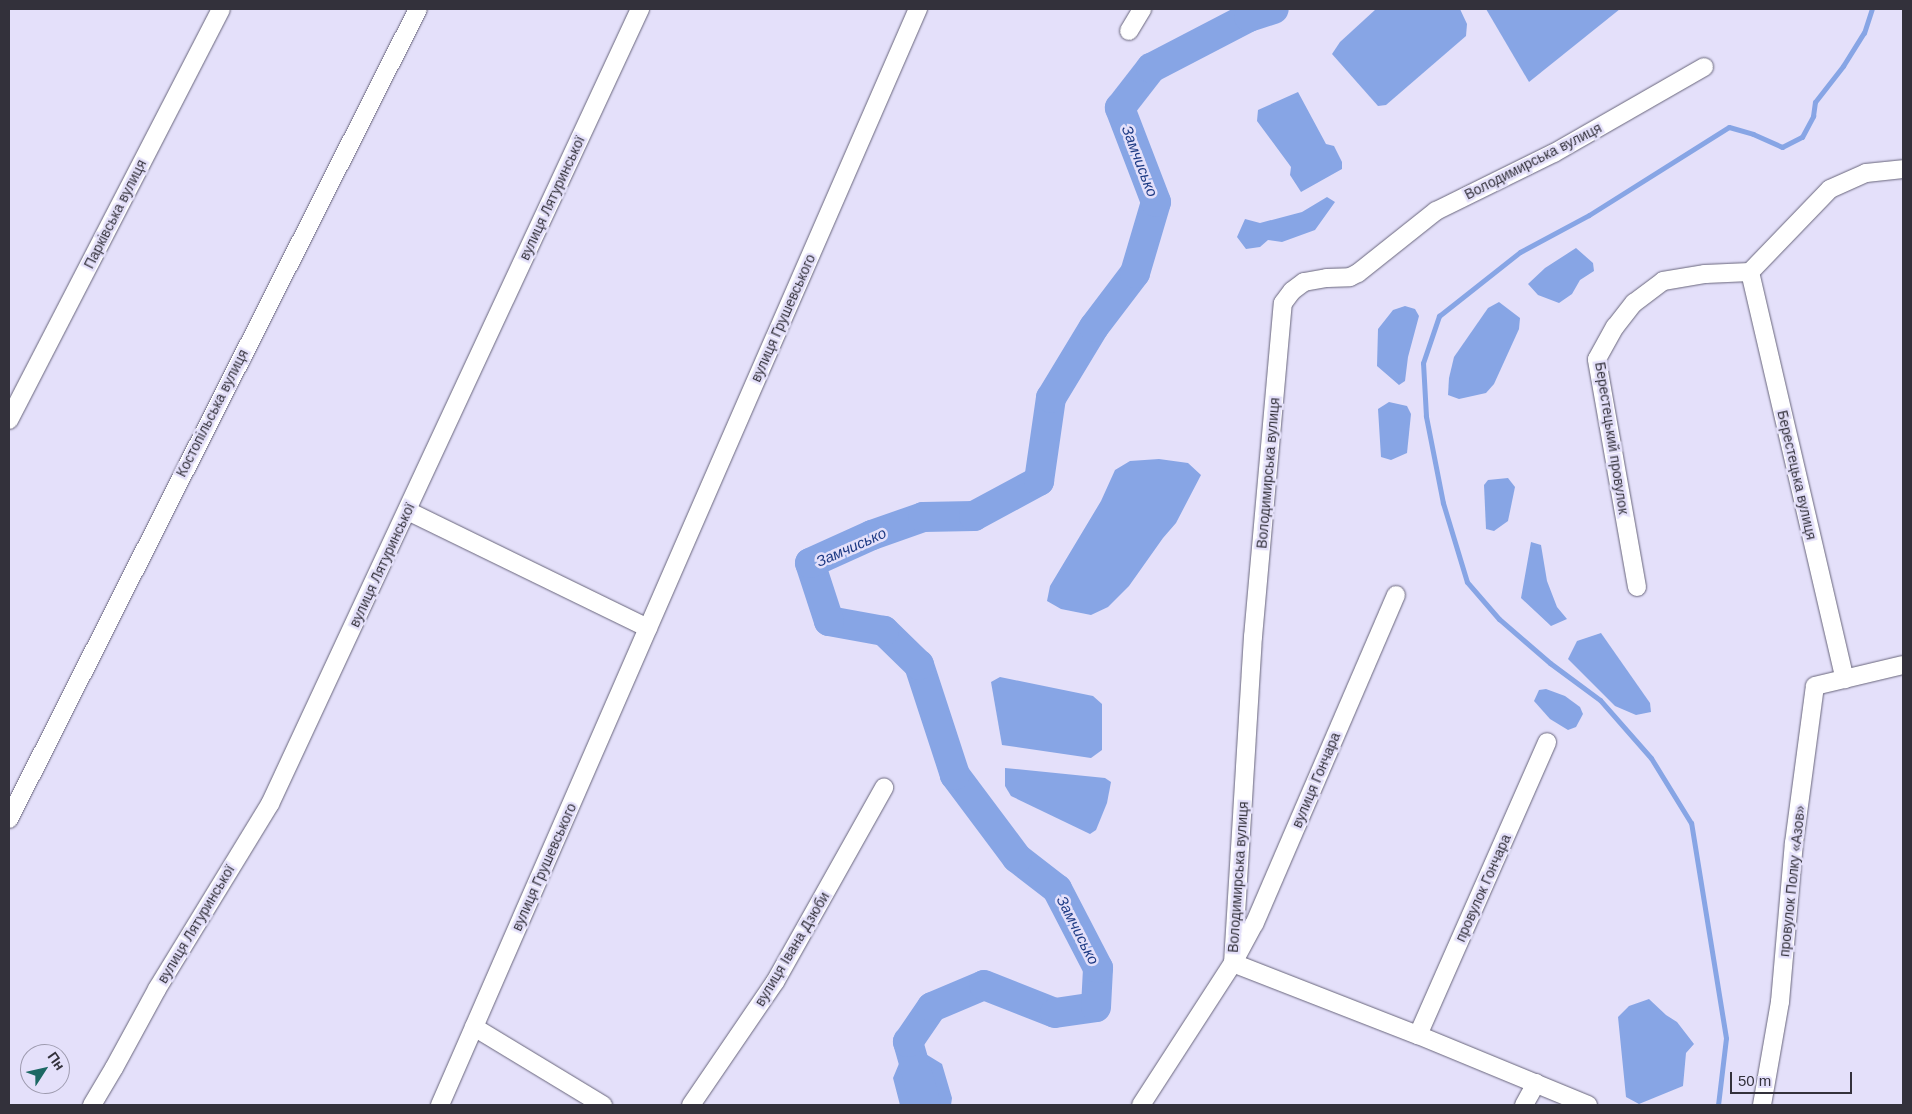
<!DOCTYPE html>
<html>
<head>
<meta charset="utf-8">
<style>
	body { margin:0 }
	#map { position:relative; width:1912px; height:1114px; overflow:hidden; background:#e4e0fa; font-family:Arial,sans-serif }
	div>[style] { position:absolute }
	.water>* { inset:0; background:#87a5e5 }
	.stream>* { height:5px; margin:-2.5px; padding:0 2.5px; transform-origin:2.5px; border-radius:2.5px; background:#87a5e5 }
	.river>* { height:30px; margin:-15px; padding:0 15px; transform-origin:15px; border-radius:15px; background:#87a5e5 }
	.roads { filter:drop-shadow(0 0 1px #68657b) drop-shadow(0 0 1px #68657b) }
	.minor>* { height:18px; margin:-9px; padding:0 9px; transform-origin:9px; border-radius:9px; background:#fff }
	span { translate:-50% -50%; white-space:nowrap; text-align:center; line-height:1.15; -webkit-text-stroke:5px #e4e0fa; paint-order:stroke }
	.street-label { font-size:14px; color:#33313b }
	.water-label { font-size:15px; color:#1d3a84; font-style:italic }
	.frame { position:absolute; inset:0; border:10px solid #33313b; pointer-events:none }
	.north { position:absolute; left:20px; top:1044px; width:50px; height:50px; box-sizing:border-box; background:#e4e0fa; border:1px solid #9d9aae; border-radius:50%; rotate:55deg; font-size:14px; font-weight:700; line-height:20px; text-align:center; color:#33313b }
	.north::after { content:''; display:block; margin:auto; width:18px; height:22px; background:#1c6863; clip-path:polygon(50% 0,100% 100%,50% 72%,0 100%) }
	.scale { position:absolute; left:1730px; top:1072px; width:122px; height:22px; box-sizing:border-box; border:2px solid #33313b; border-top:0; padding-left:6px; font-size:15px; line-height:18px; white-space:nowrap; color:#33313b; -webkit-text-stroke:4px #e4e0fa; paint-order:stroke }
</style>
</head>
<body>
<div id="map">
	<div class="water">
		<div style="clip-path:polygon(1376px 9px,1460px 9px,1467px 24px,1466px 36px,1386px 105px,1378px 106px,1332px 54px,1340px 42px)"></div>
		<div style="clip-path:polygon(1486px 9px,1620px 9px,1529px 82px)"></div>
		<div style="clip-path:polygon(1298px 92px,1326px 144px,1334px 146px,1342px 162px,1342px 169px,1301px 192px,1290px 175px,1291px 167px,1257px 121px,1258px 110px)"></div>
		<div style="clip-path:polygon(1327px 197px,1335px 202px,1315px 230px,1282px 242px,1268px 240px,1260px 247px,1246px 249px,1237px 237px,1245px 219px,1260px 223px,1302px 212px)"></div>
		<div style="clip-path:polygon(1576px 248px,1593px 263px,1594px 271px,1580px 280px,1572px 294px,1559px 303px,1538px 295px,1528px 284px,1545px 268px)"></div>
		<div style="clip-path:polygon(1499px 302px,1520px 318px,1519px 329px,1494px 384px,1486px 393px,1459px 399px,1448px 395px,1449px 378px,1454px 357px,1488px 308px)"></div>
		<div style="clip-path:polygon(1405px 306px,1415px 309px,1419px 316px,1408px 357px,1405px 381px,1399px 385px,1377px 366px,1378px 329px,1393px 310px)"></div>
		<div style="clip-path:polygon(1389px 402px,1407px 406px,1411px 414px,1407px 453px,1391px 460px,1381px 457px,1378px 409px)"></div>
		<div style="clip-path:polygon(1159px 459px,1188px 463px,1201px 475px,1176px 523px,1163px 538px,1129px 586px,1108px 607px,1091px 615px,1061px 609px,1047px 601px,1050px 586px,1101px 501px,1115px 470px,1130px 461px)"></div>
		<div style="clip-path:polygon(1508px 478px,1515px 487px,1508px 521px,1494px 531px,1486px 529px,1484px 485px,1488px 480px)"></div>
		<div style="clip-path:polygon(1531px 542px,1541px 545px,1547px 581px,1557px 607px,1567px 619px,1551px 626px,1521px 598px)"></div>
		<div style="clip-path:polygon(1601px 633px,1650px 703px,1651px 712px,1636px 715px,1615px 706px,1568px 659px,1577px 641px)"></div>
		<div style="clip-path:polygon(1000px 677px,1093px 696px,1102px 704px,1102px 750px,1091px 758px,1002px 745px,991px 682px)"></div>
		<div style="clip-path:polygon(1546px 689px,1565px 696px,1580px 707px,1583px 714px,1576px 727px,1568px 730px,1550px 719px,1534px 701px,1539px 690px)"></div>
		<div style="clip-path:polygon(1005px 768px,1105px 778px,1111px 782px,1107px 803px,1096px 830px,1090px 834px,1011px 796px,1005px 786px)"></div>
		<div style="clip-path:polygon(1649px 999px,1666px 1015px,1677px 1022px,1694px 1044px,1686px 1053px,1683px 1086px,1639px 1104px,1626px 1097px,1618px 1017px,1629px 1006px)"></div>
		<div style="clip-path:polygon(908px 1042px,917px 1044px,924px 1053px,942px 1064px,952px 1098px,951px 1105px,900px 1105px,893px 1078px)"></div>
	</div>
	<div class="stream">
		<div style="left:1718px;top:1105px;width:67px;rotate:-83.2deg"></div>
		<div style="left:1726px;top:1038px;width:218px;rotate:-99.2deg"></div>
		<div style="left:1691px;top:823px;width:76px;rotate:-121.6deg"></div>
		<div style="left:1651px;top:758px;width:77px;rotate:-131.3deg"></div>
		<div style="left:1600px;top:700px;width:62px;rotate:-143.5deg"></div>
		<div style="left:1550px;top:663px;width:67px;rotate:-139.2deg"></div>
		<div style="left:1499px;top:619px;width:49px;rotate:-130.9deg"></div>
		<div style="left:1467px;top:582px;width:83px;rotate:-106.9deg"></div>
		<div style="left:1443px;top:503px;width:89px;rotate:-101.1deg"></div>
		<div style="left:1426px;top:416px;width:53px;rotate:-93.2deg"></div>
		<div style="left:1423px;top:363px;width:50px;rotate:-71.2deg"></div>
		<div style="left:1439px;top:316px;width:103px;rotate:-38.3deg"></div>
		<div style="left:1520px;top:252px;width:78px;rotate:-28.2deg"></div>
		<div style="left:1589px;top:215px;width:165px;rotate:-32.2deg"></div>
		<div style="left:1729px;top:127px;width:25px;rotate:16deg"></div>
		<div style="left:1753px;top:134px;width:32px;rotate:24deg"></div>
		<div style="left:1782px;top:147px;width:22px;rotate:-27deg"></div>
		<div style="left:1802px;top:137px;width:24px;rotate:-62deg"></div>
		<div style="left:1813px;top:116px;width:14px;rotate:-82deg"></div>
		<div style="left:1815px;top:102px;width:46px;rotate:-52.1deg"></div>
		<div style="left:1843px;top:66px;width:39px;rotate:-58deg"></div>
		<div style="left:1864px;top:33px;width:25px;rotate:-72deg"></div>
	</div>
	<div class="river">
		<div style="left:926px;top:1105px;width:66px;rotate:-105.9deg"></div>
		<div style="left:908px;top:1042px;width:42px;rotate:-55.6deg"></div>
		<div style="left:932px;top:1007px;width:56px;rotate:-22.9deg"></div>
		<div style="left:984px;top:985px;width:76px;rotate:21.5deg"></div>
		<div style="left:1055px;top:1013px;width:41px;rotate:-8.3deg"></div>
		<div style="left:1096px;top:1007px;width:39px;rotate:-87deg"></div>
		<div style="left:1098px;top:968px;width:89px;rotate:-117.4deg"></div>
		<div style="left:1057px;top:889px;width:51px;rotate:-142.2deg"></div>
		<div style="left:1017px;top:858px;width:104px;rotate:-126.8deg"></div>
		<div style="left:955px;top:775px;width:116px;rotate:-108.1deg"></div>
		<div style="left:919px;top:665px;width:49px;rotate:-135.8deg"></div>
		<div style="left:884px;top:631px;width:56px;rotate:-169.7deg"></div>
		<div style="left:829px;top:621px;width:61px;rotate:-108.1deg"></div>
		<div style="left:810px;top:563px;width:68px;rotate:-24.3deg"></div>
		<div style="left:872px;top:535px;width:54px;rotate:-19.4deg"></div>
		<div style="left:923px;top:517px;width:51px;rotate:-1.1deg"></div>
		<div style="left:974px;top:516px;width:74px;rotate:-28.3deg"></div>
		<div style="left:1039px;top:481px;width:84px;rotate:-81.8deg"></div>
		<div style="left:1051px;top:398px;width:83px;rotate:-58.8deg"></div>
		<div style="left:1094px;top:327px;width:68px;rotate:-52.8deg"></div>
		<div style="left:1135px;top:273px;width:74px;rotate:-73.5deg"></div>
		<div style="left:1156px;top:202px;width:101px;rotate:-111deg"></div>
		<div style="left:1120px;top:108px;width:51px;rotate:-52.2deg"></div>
		<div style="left:1151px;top:68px;width:110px;rotate:-27.5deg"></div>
		<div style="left:1249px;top:17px;width:26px;rotate:-18deg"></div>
	</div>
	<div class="roads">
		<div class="minor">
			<div style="left:1129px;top:31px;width:26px;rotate:-59deg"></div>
			<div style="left:1750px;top:272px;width:418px;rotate:76.9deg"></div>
			<div style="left:1750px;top:272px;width:115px;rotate:-46.1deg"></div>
			<div style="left:1830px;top:189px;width:39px;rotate:-24deg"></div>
			<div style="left:1866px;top:173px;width:37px;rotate:-6deg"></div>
			<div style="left:9px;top:420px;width:462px;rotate:-62.7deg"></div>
			<div style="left:408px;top:511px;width:267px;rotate:26deg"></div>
			<div style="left:1637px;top:587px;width:231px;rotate:-100deg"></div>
			<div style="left:1597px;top:359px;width:37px;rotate:-61deg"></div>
			<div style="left:1615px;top:327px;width:31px;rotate:-52deg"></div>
			<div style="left:1634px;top:303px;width:36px;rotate:-37deg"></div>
			<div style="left:1663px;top:281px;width:43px;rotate:-9.5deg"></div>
			<div style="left:1705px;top:274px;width:45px;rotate:-2.5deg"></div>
			<div style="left:1396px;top:595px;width:358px;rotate:113.3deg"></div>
			<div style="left:1254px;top:924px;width:44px;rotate:118.3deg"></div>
			<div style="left:1233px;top:963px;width:199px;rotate:21.3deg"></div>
			<div style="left:1418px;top:1035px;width:184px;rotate:22.4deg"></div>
			<div style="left:9px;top:819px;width:907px;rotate:-63.21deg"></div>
			<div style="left:474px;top:1027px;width:151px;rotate:31.2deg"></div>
			<div style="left:1418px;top:1035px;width:320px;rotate:-66.2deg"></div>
			<div style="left:92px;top:1105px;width:43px;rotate:-59.3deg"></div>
			<div style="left:114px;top:1068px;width:90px;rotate:-61.4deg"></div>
			<div style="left:157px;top:989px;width:217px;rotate:-58.6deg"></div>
			<div style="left:270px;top:804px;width:877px;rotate:-65.04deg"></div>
			<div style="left:440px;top:1105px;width:1196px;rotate:-66.44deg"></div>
			<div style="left:691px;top:1105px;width:149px;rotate:-55.7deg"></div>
			<div style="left:775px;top:982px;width:223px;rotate:-60.7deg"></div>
			<div style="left:1141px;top:1105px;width:169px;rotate:-57.1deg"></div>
			<div style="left:1233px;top:963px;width:327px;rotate:-86.5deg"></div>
			<div style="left:1253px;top:637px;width:335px;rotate:-84.9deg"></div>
			<div style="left:1283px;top:303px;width:15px;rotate:-53deg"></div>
			<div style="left:1292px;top:291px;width:15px;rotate:-37deg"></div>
			<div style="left:1304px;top:282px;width:23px;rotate:-10deg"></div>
			<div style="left:1327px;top:278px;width:23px;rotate:-2deg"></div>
			<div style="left:1350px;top:277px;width:9px;rotate:-27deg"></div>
			<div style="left:1358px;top:273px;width:100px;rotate:-38.5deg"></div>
			<div style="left:1436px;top:211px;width:131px;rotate:-26.2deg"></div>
			<div style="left:1554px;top:153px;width:173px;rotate:-29.8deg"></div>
			<div style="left:1524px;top:1105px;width:25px;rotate:-61deg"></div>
			<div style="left:1762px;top:1105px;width:105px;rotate:-80.1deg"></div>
			<div style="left:1780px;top:1002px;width:160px;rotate:-85deg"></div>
			<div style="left:1794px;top:843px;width:158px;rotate:-82.4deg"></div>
			<div style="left:1815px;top:686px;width:90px;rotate:-13.4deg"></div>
		</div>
	</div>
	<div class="street-label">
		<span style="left:1533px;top:161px;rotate:-27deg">Володимирська вулиця</span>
		<span style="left:552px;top:198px;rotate:-65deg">вулиця Лятуринської</span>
		<span style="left:115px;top:214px;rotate:-63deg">Парківська вулиця</span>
		<span style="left:783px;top:318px;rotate:-66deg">вулиця Грушевського</span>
		<span style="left:212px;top:413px;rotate:-63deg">Костопільська вулиця</span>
		<span style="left:1612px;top:438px;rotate:81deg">Берестецький провулок</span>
		<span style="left:1268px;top:473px;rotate:-85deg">Володимирська вулиця</span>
		<span style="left:1797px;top:475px;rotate:77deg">Берестецька вулиця</span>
		<span style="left:382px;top:565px;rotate:-65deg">вулиця Лятуринської</span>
		<span style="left:1316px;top:780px;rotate:-67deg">вулиця Гончара</span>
		<span style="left:544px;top:867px;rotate:-66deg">вулиця Грушевського</span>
		<span style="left:1238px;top:877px;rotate:-86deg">Володимирська вулиця</span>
		<span style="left:1792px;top:881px;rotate:-84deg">провулок Полку «Азов»</span>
		<span style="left:1483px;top:888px;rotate:-66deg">провулок Гончара</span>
		<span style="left:196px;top:924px;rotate:-59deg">вулиця Лятуринської</span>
		<span style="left:792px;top:949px;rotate:-59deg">вулиця Івана Дзюби</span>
	</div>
	<div class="water-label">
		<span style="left:1140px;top:161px;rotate:69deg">Замчисько</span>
		<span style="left:851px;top:547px;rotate:-24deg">Замчисько</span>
		<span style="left:1078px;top:930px;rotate:63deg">Замчисько</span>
	</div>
	<div class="frame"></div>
	<div class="north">Пн</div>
	<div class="scale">50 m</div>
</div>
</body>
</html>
